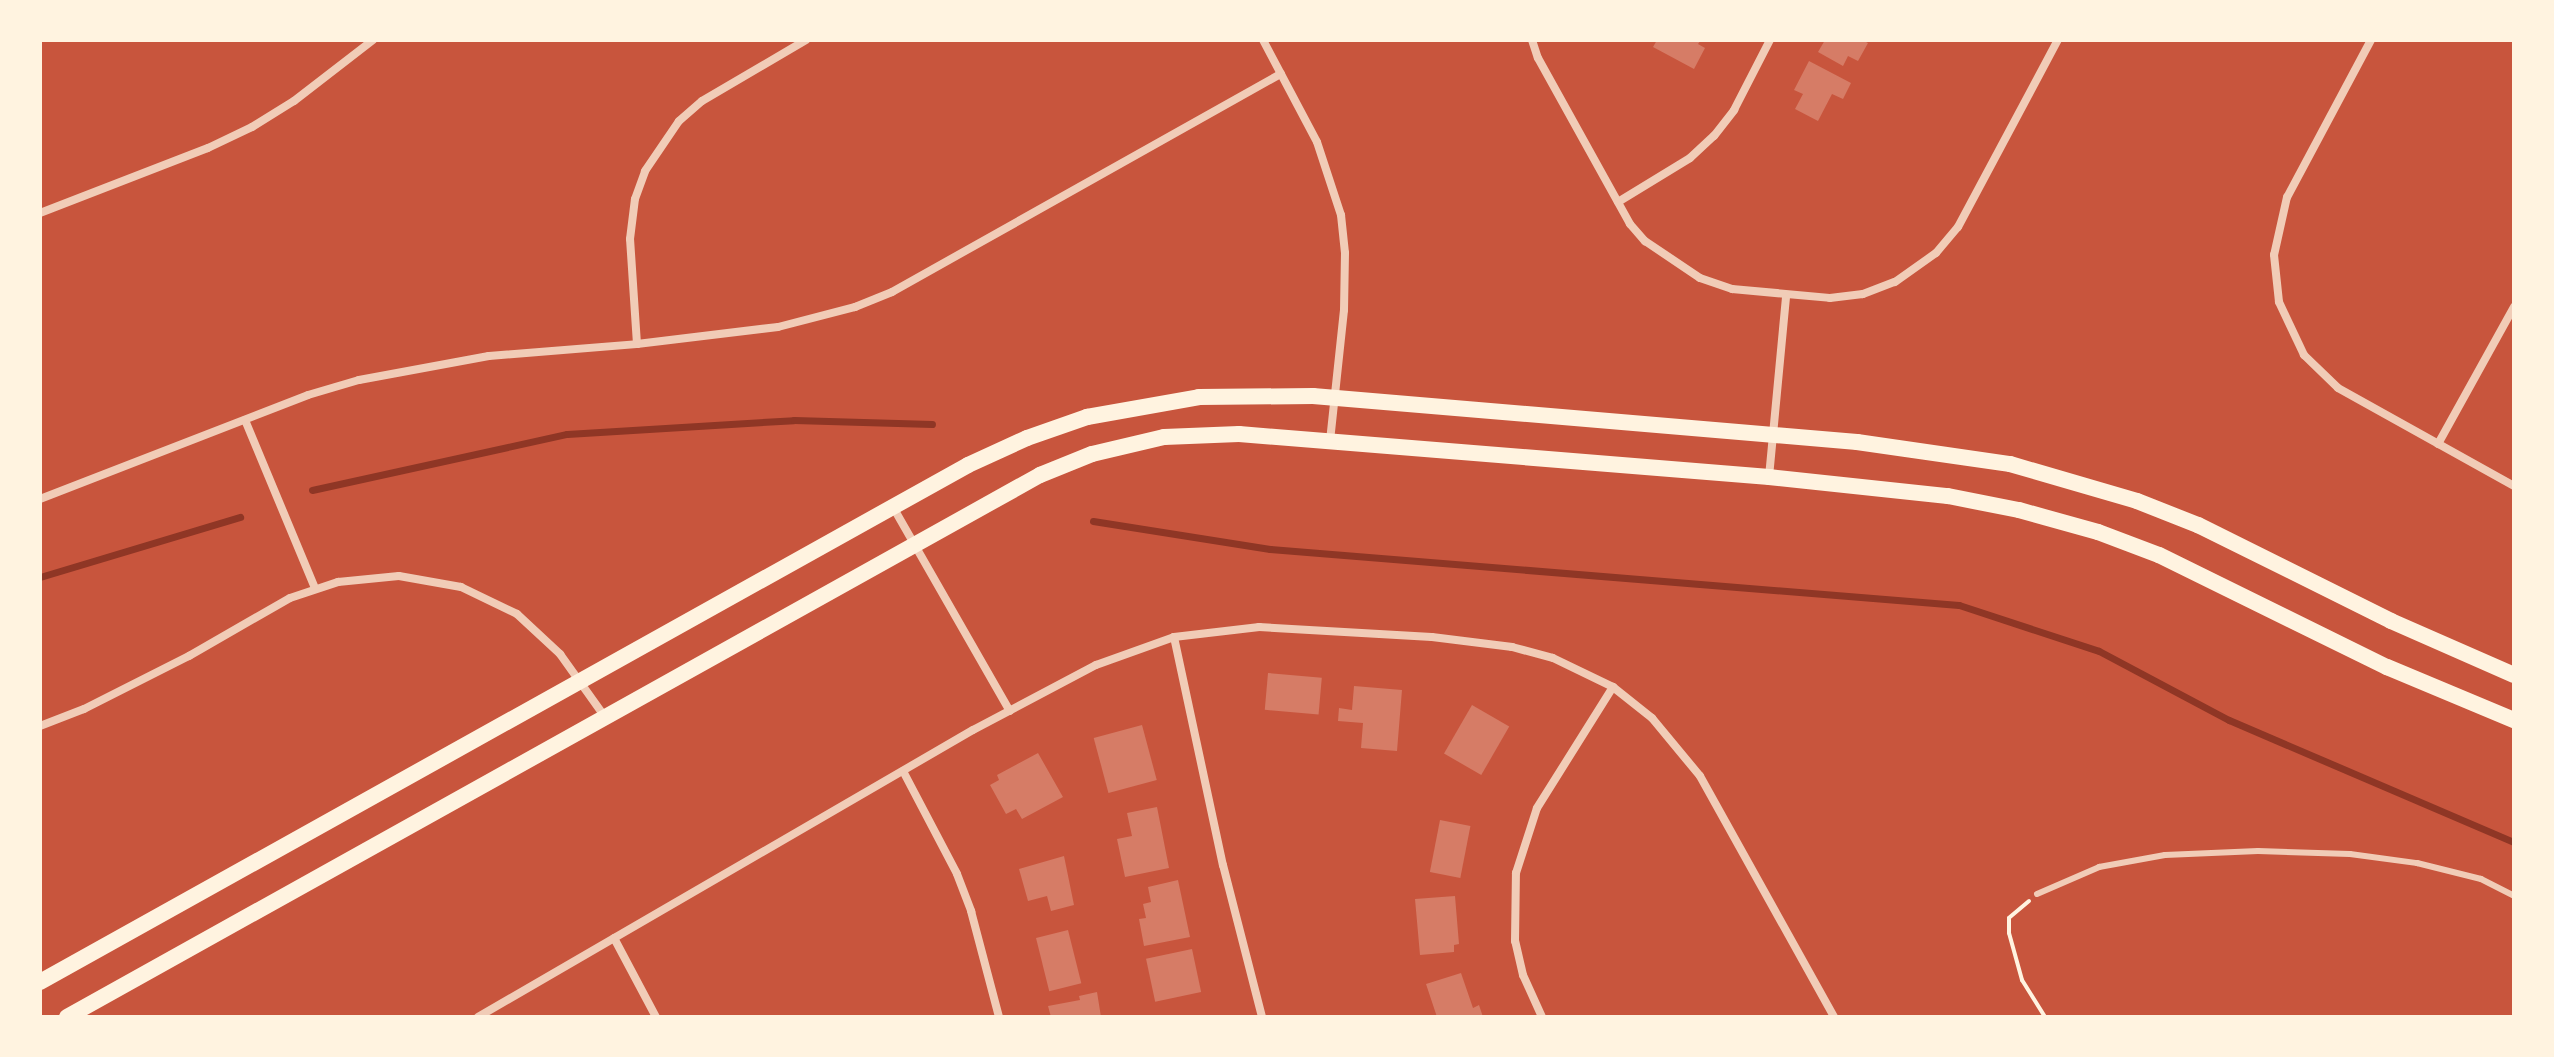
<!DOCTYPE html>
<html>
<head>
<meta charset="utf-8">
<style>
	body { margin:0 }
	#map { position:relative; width:2554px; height:1057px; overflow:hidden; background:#c8553d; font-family:"Public Sans",sans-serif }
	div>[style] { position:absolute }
	.stream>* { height:7px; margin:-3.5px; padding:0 3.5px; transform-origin:3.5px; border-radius:3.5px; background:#8f3625 }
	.building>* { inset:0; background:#d67c66; transform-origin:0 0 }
	.path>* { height:4px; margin:-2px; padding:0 2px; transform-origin:2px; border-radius:2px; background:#fff3e0 }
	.service>* { height:6px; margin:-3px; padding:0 3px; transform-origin:3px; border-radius:3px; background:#f1ccb7 }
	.minor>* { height:8px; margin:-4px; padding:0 4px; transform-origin:4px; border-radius:4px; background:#f1ccb7 }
	.secondary>* { height:16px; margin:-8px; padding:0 8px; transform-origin:8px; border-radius:8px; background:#fff3e0 }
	span { translate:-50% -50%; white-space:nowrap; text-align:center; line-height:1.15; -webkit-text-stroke:8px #fff3e0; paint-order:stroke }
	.frame { position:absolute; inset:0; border:42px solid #fff3e0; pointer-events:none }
</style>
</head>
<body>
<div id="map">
	<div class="stream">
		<div style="left:312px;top:490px;width:261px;rotate:-12.4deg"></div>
		<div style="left:567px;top:434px;width:227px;rotate:-3.5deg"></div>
		<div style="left:794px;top:420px;width:138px;rotate:1.7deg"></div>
		<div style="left:1093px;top:521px;width:179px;rotate:9deg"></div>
		<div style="left:1270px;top:549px;width:691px;rotate:4.65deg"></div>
		<div style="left:1959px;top:605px;width:147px;rotate:18.2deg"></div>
		<div style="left:2099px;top:651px;width:147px;rotate:28deg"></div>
		<div style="left:2229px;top:720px;width:310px;rotate:23.2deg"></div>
		<div style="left:40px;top:577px;width:209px;rotate:-16.7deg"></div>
	</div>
	<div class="building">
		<div style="clip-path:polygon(1657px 40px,1701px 40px,1698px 44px,1705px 48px,1694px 69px,1653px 47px)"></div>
		<div style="clip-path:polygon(1825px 40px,1862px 40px,1868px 43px,1858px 61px,1848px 56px,1843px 66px,1818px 52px)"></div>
		<div style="clip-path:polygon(1809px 61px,1851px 83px,1843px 99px,1832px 94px,1818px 121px,1795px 109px,1803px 94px,1794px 90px)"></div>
		<div style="left:1268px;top:673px;width:54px;height:37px;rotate:5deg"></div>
		<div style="clip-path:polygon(1354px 686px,1402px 690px,1397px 751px,1361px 748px,1363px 723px,1338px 721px,1339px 708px,1352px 710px)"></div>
		<div style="left:1472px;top:705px;width:43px;height:56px;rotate:30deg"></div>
		<div style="left:1142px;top:725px;width:57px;height:50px;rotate:75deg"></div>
		<div style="clip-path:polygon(1038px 753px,1063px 797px,1022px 819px,1016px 809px,1006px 814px,990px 785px,999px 780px,997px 775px)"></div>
		<div style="clip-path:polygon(1157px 807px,1169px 868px,1125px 877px,1117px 839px,1132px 836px,1127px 813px)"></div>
		<div style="left:1440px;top:820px;width:31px;height:53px;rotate:11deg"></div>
		<div style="clip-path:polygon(1064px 856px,1074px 905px,1051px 911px,1047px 896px,1028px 901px,1019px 869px)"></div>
		<div style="clip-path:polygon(1178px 880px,1190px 937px,1144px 946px,1139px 919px,1146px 918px,1143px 904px,1151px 902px,1148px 887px)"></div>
		<div style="clip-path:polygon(1455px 896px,1459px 944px,1454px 945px,1454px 952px,1420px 955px,1415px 899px)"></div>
		<div style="left:1068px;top:930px;width:55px;height:33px;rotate:76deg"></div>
		<div style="left:1192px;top:949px;width:44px;height:47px;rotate:78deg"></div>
		<div style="clip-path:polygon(1461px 973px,1473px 1008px,1479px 1005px,1483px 1017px,1437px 1017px,1426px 984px)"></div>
		<div style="clip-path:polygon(1097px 992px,1101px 1017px,1051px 1017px,1048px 1006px,1080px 1000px,1079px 996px)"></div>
	</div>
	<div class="path">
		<div style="left:2029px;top:901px;width:26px;rotate:140deg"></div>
		<div style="left:2009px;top:918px;width:15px;rotate:90deg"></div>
		<div style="left:2009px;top:933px;width:49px;rotate:74.5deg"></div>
		<div style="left:2022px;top:980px;width:44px;rotate:58.1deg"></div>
	</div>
	<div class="service">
		<div style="left:2037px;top:894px;width:68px;rotate:-23.5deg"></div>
		<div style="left:2099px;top:867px;width:67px;rotate:-10.3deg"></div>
		<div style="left:2165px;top:855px;width:93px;rotate:-2.5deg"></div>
		<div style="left:2258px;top:851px;width:92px;rotate:1.9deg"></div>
		<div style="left:2350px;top:854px;width:68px;rotate:7.7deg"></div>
		<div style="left:2417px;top:863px;width:66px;rotate:14deg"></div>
		<div style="left:2481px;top:879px;width:37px;rotate:27deg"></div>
	</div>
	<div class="minor">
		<div style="left:1263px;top:40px;width:115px;rotate:62.1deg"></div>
		<div style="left:1317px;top:142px;width:77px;rotate:71.8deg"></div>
		<div style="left:1341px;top:215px;width:38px;rotate:84deg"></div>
		<div style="left:1345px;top:253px;width:57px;rotate:91deg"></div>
		<div style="left:1344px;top:310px;width:132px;rotate:96.1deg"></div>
		<div style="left:1532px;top:40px;width:19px;rotate:72deg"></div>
		<div style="left:1538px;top:58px;width:190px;rotate:61deg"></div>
		<div style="left:1630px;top:224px;width:23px;rotate:49deg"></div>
		<div style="left:1645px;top:241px;width:66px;rotate:33.9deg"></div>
		<div style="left:1700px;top:278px;width:34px;rotate:19deg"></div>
		<div style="left:1732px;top:289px;width:98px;rotate:5.2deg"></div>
		<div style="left:1830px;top:298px;width:33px;rotate:-7deg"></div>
		<div style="left:1863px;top:294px;width:34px;rotate:-21deg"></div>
		<div style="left:1895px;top:282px;width:50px;rotate:-35.3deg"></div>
		<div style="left:1936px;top:253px;width:34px;rotate:-50deg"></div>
		<div style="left:1958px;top:227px;width:212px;rotate:-61.9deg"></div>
		<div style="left:2371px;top:40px;width:178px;rotate:118.1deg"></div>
		<div style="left:2287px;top:197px;width:59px;rotate:102.6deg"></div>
		<div style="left:2274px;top:255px;width:47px;rotate:83.9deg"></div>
		<div style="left:2279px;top:302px;width:59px;rotate:64.7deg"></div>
		<div style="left:2304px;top:355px;width:47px;rotate:44.1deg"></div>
		<div style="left:2338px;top:388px;width:201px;rotate:29.1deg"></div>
		<div style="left:1618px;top:202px;width:84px;rotate:-31.4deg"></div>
		<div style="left:1690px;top:158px;width:33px;rotate:-43deg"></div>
		<div style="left:1714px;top:136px;width:33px;rotate:-52deg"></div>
		<div style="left:1734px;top:110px;width:79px;rotate:-62.8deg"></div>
		<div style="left:40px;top:213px;width:180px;rotate:-21.2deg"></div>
		<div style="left:208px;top:148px;width:49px;rotate:-25.5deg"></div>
		<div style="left:252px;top:127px;width:49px;rotate:-31.8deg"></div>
		<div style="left:294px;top:101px;width:100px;rotate:-37.7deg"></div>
		<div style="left:637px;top:344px;width:105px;rotate:-93.8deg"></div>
		<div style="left:630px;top:239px;width:40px;rotate:-82.9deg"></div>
		<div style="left:635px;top:199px;width:30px;rotate:-70deg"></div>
		<div style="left:645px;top:171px;width:60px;rotate:-55.8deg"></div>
		<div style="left:679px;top:121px;width:30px;rotate:-41deg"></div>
		<div style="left:702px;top:101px;width:121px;rotate:-30.4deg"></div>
		<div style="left:245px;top:420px;width:182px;rotate:67.4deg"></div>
		<div style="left:2438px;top:444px;width:157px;rotate:-61deg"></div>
		<div style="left:1769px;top:477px;width:182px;rotate:-84.6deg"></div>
		<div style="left:40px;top:499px;width:287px;rotate:-21.2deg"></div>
		<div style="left:308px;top:395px;width:53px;rotate:-16.4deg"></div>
		<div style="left:359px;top:380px;width:132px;rotate:-10.5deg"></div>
		<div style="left:489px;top:356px;width:148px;rotate:-4.6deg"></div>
		<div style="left:637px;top:344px;width:142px;rotate:-6.9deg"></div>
		<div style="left:778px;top:327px;width:80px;rotate:-14.6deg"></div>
		<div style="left:855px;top:307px;width:40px;rotate:-22deg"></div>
		<div style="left:892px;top:292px;width:446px;rotate:-29.3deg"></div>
		<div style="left:893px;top:507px;width:235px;rotate:60.2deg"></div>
		<div style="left:1174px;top:637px;width:233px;rotate:77.9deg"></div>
		<div style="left:1223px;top:865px;width:157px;rotate:75.6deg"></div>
		<div style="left:40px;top:726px;width:47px;rotate:-21.1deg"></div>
		<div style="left:84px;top:709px;width:118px;rotate:-26.8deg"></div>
		<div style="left:189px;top:656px;width:116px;rotate:-29.9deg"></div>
		<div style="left:290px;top:598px;width:51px;rotate:-18.4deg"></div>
		<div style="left:338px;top:582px;width:61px;rotate:-5.6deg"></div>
		<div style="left:399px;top:576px;width:63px;rotate:10.1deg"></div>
		<div style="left:461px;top:587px;width:62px;rotate:25.7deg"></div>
		<div style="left:517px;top:614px;width:59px;rotate:42.9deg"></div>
		<div style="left:560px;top:654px;width:77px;rotate:54.5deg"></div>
		<div style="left:903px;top:771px;width:116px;rotate:62.3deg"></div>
		<div style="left:957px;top:874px;width:40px;rotate:69deg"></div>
		<div style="left:971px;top:911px;width:110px;rotate:75.2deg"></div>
		<div style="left:614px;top:938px;width:89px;rotate:62deg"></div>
		<div style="left:478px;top:1017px;width:572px;rotate:-30.11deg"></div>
		<div style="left:973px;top:730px;width:139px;rotate:-27.9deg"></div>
		<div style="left:1096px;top:665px;width:83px;rotate:-19.7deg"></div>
		<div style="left:1174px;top:637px;width:86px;rotate:-6.7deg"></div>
		<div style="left:1259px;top:627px;width:173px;rotate:3.3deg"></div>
		<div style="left:1432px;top:637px;width:81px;rotate:7.1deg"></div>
		<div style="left:1512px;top:647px;width:42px;rotate:15deg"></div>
		<div style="left:1553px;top:658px;width:67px;rotate:25.8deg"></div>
		<div style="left:1613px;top:687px;width:50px;rotate:38.5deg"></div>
		<div style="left:1652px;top:718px;width:75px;rotate:50.4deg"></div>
		<div style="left:1700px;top:776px;width:276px;rotate:60.9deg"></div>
		<div style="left:1542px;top:1017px;width:46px;rotate:-114.3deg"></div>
		<div style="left:1523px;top:975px;width:35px;rotate:-103deg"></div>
		<div style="left:1515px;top:941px;width:68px;rotate:-89.2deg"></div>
		<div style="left:1516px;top:873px;width:68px;rotate:-72.1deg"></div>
		<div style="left:1537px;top:808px;width:143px;rotate:-57.9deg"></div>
	</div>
	<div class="secondary">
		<div style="left:40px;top:982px;width:1062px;rotate:-29.12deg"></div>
		<div style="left:968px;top:465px;width:65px;rotate:-24.6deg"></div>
		<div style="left:1027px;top:438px;width:64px;rotate:-19.3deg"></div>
		<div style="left:1087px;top:417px;width:114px;rotate:-10.1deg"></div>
		<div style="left:1199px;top:397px;width:114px;rotate:-0.5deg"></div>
		<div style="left:1313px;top:396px;width:546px;rotate:4.83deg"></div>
		<div style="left:1857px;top:442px;width:155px;rotate:8.2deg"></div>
		<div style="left:2010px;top:464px;width:132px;rotate:16.2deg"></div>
		<div style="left:2137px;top:501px;width:66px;rotate:21.5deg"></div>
		<div style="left:2198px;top:525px;width:216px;rotate:26.4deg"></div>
		<div style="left:2391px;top:621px;width:134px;rotate:23.7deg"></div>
		<div style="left:67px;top:1017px;width:1114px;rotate:-29.12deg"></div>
		<div style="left:1040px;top:475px;width:56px;rotate:-22deg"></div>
		<div style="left:1092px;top:454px;width:74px;rotate:-13.3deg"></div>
		<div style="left:1164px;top:437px;width:75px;rotate:-2.3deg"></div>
		<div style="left:1239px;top:434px;width:532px;rotate:4.64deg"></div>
		<div style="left:1769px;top:477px;width:180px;rotate:6.1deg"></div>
		<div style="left:1948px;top:496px;width:72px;rotate:11.2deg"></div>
		<div style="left:2019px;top:510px;width:82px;rotate:15.6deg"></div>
		<div style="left:2098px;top:532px;width:65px;rotate:20.7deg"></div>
		<div style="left:2159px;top:555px;width:254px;rotate:26.2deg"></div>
		<div style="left:2387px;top:667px;width:138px;rotate:22.7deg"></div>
	</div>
	<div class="frame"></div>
</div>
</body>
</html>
